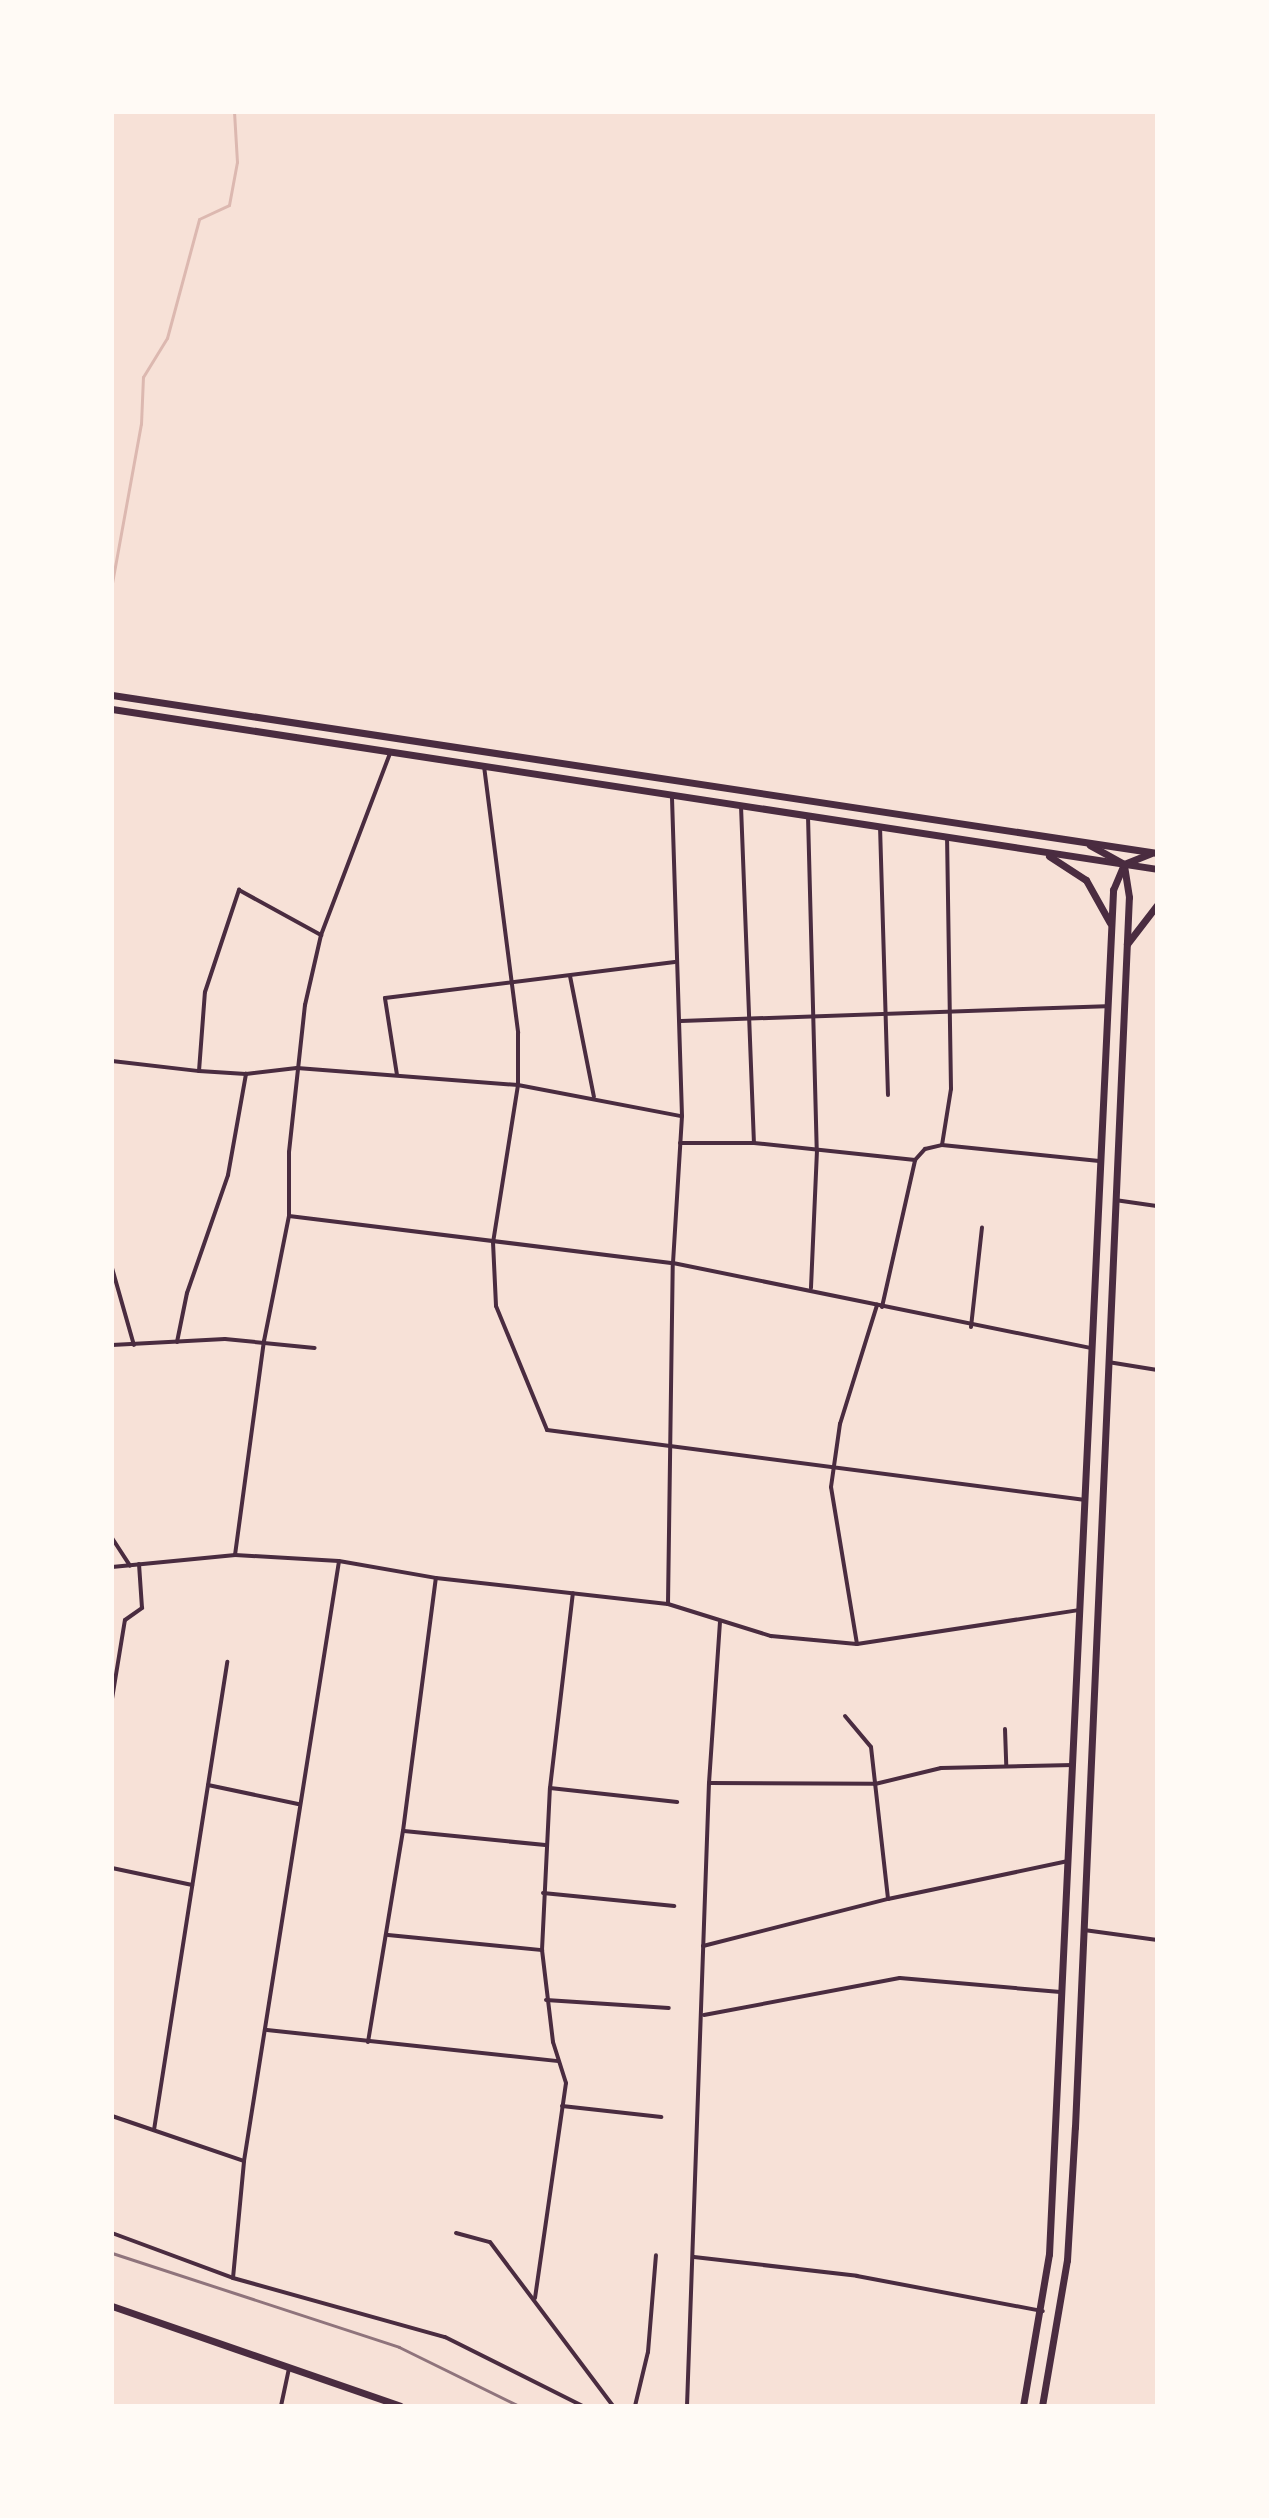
<!DOCTYPE html>
<html>
<head>
<meta charset="utf-8">
<style>
	body { margin:0 }
	#map { position:relative; width:1269px; height:2518px; overflow:hidden; background:#f7e1d7; font-family:"Fira Sans",sans-serif }
	div>[style] { position:absolute }
	.stream>* { height:3px; margin:-1.5px; padding:0 1.5px; transform-origin:1.5px; border-radius:1.5px; background:#dcb8b0 }
	.minor>* { height:4px; margin:-2px; padding:0 2px; transform-origin:2px; border-radius:2px; background:#4a2c40 }
	.primary>* { height:7px; margin:-3.5px; padding:0 3.5px; transform-origin:3.5px; border-radius:3.5px; background:#4a2c40 }
	.trunk>* { height:7px; margin:-3.5px; padding:0 3.5px; transform-origin:3.5px; border-radius:3.5px; background:#4a2c40 }
	.rail>* { height:3px; margin:-1.5px; padding:0 1.5px; transform-origin:1.5px; border-radius:1.5px; background:#8f747c }
	span { translate:-50% -50%; white-space:nowrap; text-align:center; line-height:1.15; -webkit-text-stroke:6px #fffaf5; paint-order:stroke }
	.frame { position:absolute; inset:0; border:114px solid #fffaf5; pointer-events:none }
</style>
</head>
<body>
<div id="map">
	<div class="stream">
		<div style="left:112px;top:583px;width:162px;rotate:-79.7deg"></div>
		<div style="left:141px;top:424px;width:47px;rotate:-87.6deg"></div>
		<div style="left:143px;top:377px;width:46px;rotate:-58.4deg"></div>
		<div style="left:167px;top:338px;width:123px;rotate:-74.9deg"></div>
		<div style="left:199px;top:219px;width:33px;rotate:-25deg"></div>
		<div style="left:229px;top:205px;width:44px;rotate:-79.5deg"></div>
		<div style="left:237px;top:162px;width:50px;rotate:-93.4deg"></div>
	</div>
	<div class="minor">
		<div style="left:484px;top:766px;width:269px;rotate:82.7deg"></div>
		<div style="left:518px;top:1033px;width:52px;rotate:90deg"></div>
		<div style="left:518px;top:1085px;width:159px;rotate:99deg"></div>
		<div style="left:493px;top:1242px;width:64px;rotate:87.3deg"></div>
		<div style="left:496px;top:1306px;width:134px;rotate:67.6deg"></div>
		<div style="left:547px;top:1430px;width:543px;rotate:7.41deg"></div>
		<div style="left:741px;top:806px;width:337px;rotate:87.8deg"></div>
		<div style="left:808px;top:816px;width:334px;rotate:88.5deg"></div>
		<div style="left:817px;top:1150px;width:138px;rotate:92.5deg"></div>
		<div style="left:880px;top:826px;width:269px;rotate:88.3deg"></div>
		<div style="left:570px;top:976px;width:123px;rotate:78.8deg"></div>
		<div style="left:681px;top:1021px;width:425px;rotate:-2deg"></div>
		<div style="left:112px;top:1061px;width:88px;rotate:6.6deg"></div>
		<div style="left:199px;top:1071px;width:47px;rotate:3.7deg"></div>
		<div style="left:246px;top:1074px;width:51px;rotate:-6.7deg"></div>
		<div style="left:297px;top:1068px;width:222px;rotate:4.4deg"></div>
		<div style="left:518px;top:1085px;width:166px;rotate:10.8deg"></div>
		<div style="left:199px;top:1071px;width:79px;rotate:-85.7deg"></div>
		<div style="left:205px;top:992px;width:108px;rotate:-71.6deg"></div>
		<div style="left:239px;top:890px;width:94px;rotate:28.8deg"></div>
		<div style="left:397px;top:1075px;width:78px;rotate:-98.9deg"></div>
		<div style="left:385px;top:998px;width:292px;rotate:-7.1deg"></div>
		<div style="left:680px;top:1143px;width:74px"></div>
		<div style="left:754px;top:1143px;width:162px;rotate:6deg"></div>
		<div style="left:942px;top:1145px;width:57px;rotate:-80.9deg"></div>
		<div style="left:951px;top:1089px;width:253px;rotate:-90.9deg"></div>
		<div style="left:1115px;top:1200px;width:42px;rotate:8.1deg"></div>
		<div style="left:289px;top:1216px;width:387px;rotate:7deg"></div>
		<div style="left:673px;top:1263px;width:427px;rotate:11.5deg"></div>
		<div style="left:112px;top:1268px;width:80px;rotate:74.1deg"></div>
		<div style="left:882px;top:1307px;width:151px;rotate:-77.3deg"></div>
		<div style="left:915px;top:1160px;width:15px;rotate:-48deg"></div>
		<div style="left:925px;top:1149px;width:17px;rotate:-13deg"></div>
		<div style="left:942px;top:1145px;width:158px;rotate:5.8deg"></div>
		<div style="left:971px;top:1327px;width:100px;rotate:-83.7deg"></div>
		<div style="left:177px;top:1342px;width:50px;rotate:-78.5deg"></div>
		<div style="left:187px;top:1293px;width:125px;rotate:-70.8deg"></div>
		<div style="left:228px;top:1175px;width:103px;rotate:-79.9deg"></div>
		<div style="left:112px;top:1345px;width:113px;rotate:-3deg"></div>
		<div style="left:225px;top:1339px;width:90px;rotate:5.7deg"></div>
		<div style="left:1108px;top:1362px;width:50px;rotate:9.3deg"></div>
		<div style="left:112px;top:1538px;width:33px;rotate:57deg"></div>
		<div style="left:235px;top:1555px;width:216px;rotate:-82.3deg"></div>
		<div style="left:264px;top:1341px;width:127px;rotate:-78.7deg"></div>
		<div style="left:289px;top:1216px;width:64px;rotate:-90deg"></div>
		<div style="left:289px;top:1152px;width:148px;rotate:-83.8deg"></div>
		<div style="left:305px;top:1005px;width:72px;rotate:-77.1deg"></div>
		<div style="left:321px;top:935px;width:195px;rotate:-69.2deg"></div>
		<div style="left:112px;top:1567px;width:124px;rotate:-5.6deg"></div>
		<div style="left:235px;top:1555px;width:104px;rotate:3.3deg"></div>
		<div style="left:339px;top:1561px;width:98px;rotate:9.9deg"></div>
		<div style="left:436px;top:1578px;width:233px;rotate:6.4deg"></div>
		<div style="left:668px;top:1604px;width:108px;rotate:17.3deg"></div>
		<div style="left:771px;top:1636px;width:86px;rotate:5.3deg"></div>
		<div style="left:857px;top:1644px;width:224px;rotate:-8.7deg"></div>
		<div style="left:668px;top:1604px;width:341px;rotate:-89.2deg"></div>
		<div style="left:673px;top:1263px;width:147px;rotate:-86.5deg"></div>
		<div style="left:682px;top:1116px;width:321px;rotate:-91.8deg"></div>
		<div style="left:857px;top:1644px;width:159px;rotate:-99.4deg"></div>
		<div style="left:831px;top:1487px;width:64px;rotate:-81.9deg"></div>
		<div style="left:840px;top:1424px;width:125px;rotate:-72.7deg"></div>
		<div style="left:112px;top:1699px;width:80px;rotate:-80.7deg"></div>
		<div style="left:125px;top:1620px;width:21px;rotate:-35deg"></div>
		<div style="left:142px;top:1608px;width:44px;rotate:-93.9deg"></div>
		<div style="left:845px;top:1716px;width:40px;rotate:50deg"></div>
		<div style="left:871px;top:1747px;width:153px;rotate:83.6deg"></div>
		<div style="left:1005px;top:1729px;width:36px;rotate:88deg"></div>
		<div style="left:709px;top:1783px;width:166px;rotate:0.3deg"></div>
		<div style="left:875px;top:1784px;width:68px;rotate:-13.6deg"></div>
		<div style="left:941px;top:1768px;width:132px;rotate:-1.3deg"></div>
		<div style="left:208px;top:1785px;width:92px;rotate:11.9deg"></div>
		<div style="left:550px;top:1788px;width:128px;rotate:6.3deg"></div>
		<div style="left:404px;top:1831px;width:142px;rotate:5.7deg"></div>
		<div style="left:112px;top:1868px;width:82px;rotate:12deg"></div>
		<div style="left:543px;top:1893px;width:132px;rotate:5.7deg"></div>
		<div style="left:1084px;top:1930px;width:74px;rotate:7.8deg"></div>
		<div style="left:388px;top:1935px;width:155px;rotate:5.6deg"></div>
		<div style="left:703px;top:1946px;width:191px;rotate:-14.3deg"></div>
		<div style="left:888px;top:1899px;width:184px;rotate:-11.9deg"></div>
		<div style="left:546px;top:2000px;width:123px;rotate:3.7deg"></div>
		<div style="left:704px;top:2015px;width:199px;rotate:-10.7deg"></div>
		<div style="left:900px;top:1978px;width:161px;rotate:5deg"></div>
		<div style="left:267px;top:2030px;width:293px;rotate:6.1deg"></div>
		<div style="left:368px;top:2042px;width:214px;rotate:-80.6deg"></div>
		<div style="left:403px;top:1831px;width:255px;rotate:-82.6deg"></div>
		<div style="left:562px;top:2106px;width:100px;rotate:6.3deg"></div>
		<div style="left:112px;top:2116px;width:139px;rotate:18.8deg"></div>
		<div style="left:154px;top:2130px;width:474px;rotate:-81.1deg"></div>
		<div style="left:112px;top:2233px;width:129px;rotate:20.4deg"></div>
		<div style="left:233px;top:2278px;width:220px;rotate:15.6deg"></div>
		<div style="left:445px;top:2337px;width:154px;rotate:26.6deg"></div>
		<div style="left:456px;top:2233px;width:35px;rotate:15deg"></div>
		<div style="left:490px;top:2242px;width:205px;rotate:53.1deg"></div>
		<div style="left:694px;top:2257px;width:164px;rotate:6.6deg"></div>
		<div style="left:857px;top:2276px;width:189px;rotate:10.7deg"></div>
		<div style="left:233px;top:2278px;width:118px;rotate:-84.6deg"></div>
		<div style="left:244px;top:2161px;width:607px;rotate:-81deg"></div>
		<div style="left:535px;top:2298px;width:217px;rotate:-81.8deg"></div>
		<div style="left:566px;top:2083px;width:43px;rotate:-107.6deg"></div>
		<div style="left:553px;top:2042px;width:93px;rotate:-96.8deg"></div>
		<div style="left:542px;top:1950px;width:162px;rotate:-87.2deg"></div>
		<div style="left:550px;top:1788px;width:196px;rotate:-83.3deg"></div>
		<div style="left:281px;top:2406px;width:39px;rotate:-78deg"></div>
		<div style="left:635px;top:2406px;width:56px;rotate:-76.5deg"></div>
		<div style="left:648px;top:2352px;width:97px;rotate:-85.3deg"></div>
		<div style="left:687px;top:2406px;width:623px;rotate:-87.98deg"></div>
		<div style="left:709px;top:1783px;width:161px;rotate:-86.1deg"></div>
	</div>
	<div class="primary">
		<div style="left:112px;top:2306px;width:305px;rotate:19.1deg"></div>
		<div style="left:1023px;top:2406px;width:154px;rotate:-80.3deg"></div>
		<div style="left:1049px;top:2254px;width:1366px;rotate:-87.31deg"></div>
		<div style="left:1113px;top:890px;width:28px;rotate:-67deg"></div>
		<div style="left:1124px;top:864px;width:29px;rotate:-22deg"></div>
		<div style="left:1042px;top:2406px;width:148px;rotate:-80.3deg"></div>
		<div style="left:1067px;top:2260px;width:133px;rotate:-86.6deg"></div>
		<div style="left:1075px;top:2127px;width:1231px;rotate:-87.49deg"></div>
		<div style="left:1129px;top:897px;width:33px;rotate:-99deg"></div>
		<div style="left:1124px;top:864px;width:39px;rotate:-151deg"></div>
	</div>
	<div class="trunk">
		<div style="left:112px;top:695px;width:1057px;rotate:8.6deg"></div>
		<div style="left:112px;top:709px;width:1057px;rotate:8.7deg"></div>
		<div style="left:1049px;top:856px;width:44px;rotate:33deg"></div>
		<div style="left:1086px;top:880px;width:49px;rotate:60.8deg"></div>
		<div style="left:1127px;top:944px;width:49px;rotate:-52.4deg"></div>
	</div>
	<div class="rail">
		<div style="left:112px;top:2253px;width:302px;rotate:18.1deg"></div>
		<div style="left:399px;top:2347px;width:134px;rotate:26.2deg"></div>
	</div>
	<div class="frame"></div>
</div>
</body>
</html>
